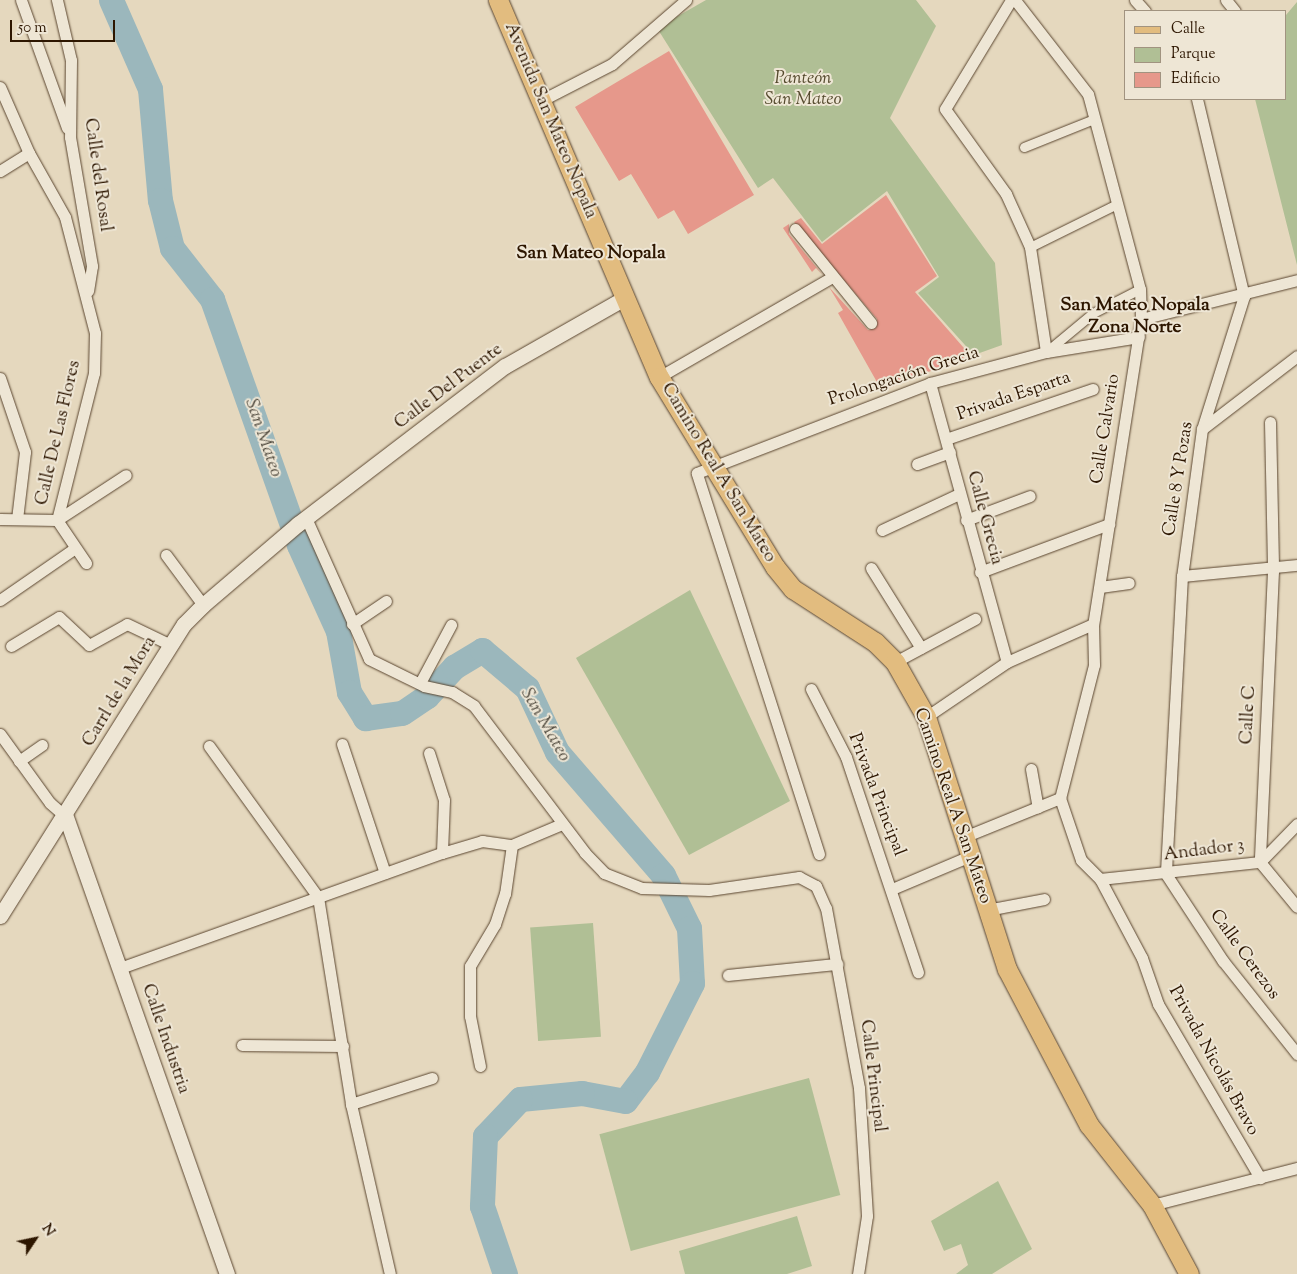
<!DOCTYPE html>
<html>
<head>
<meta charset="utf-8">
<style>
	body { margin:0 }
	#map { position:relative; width:1297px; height:1274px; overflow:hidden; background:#e5d8be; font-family:"Sorts Mill Goudy",serif }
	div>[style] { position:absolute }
	.green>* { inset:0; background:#b0bf95; transform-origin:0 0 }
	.river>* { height:25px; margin:-12.5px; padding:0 12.5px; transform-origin:12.5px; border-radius:12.5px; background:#9bb7bc }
	.building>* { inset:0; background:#e6988b }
	.roads { filter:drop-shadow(0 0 1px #5b4630) drop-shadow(0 0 1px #5b4630) }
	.pedestrian>* { height:9px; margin:-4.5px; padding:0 4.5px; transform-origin:4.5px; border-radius:4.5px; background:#eee6d5 }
	.minor>* { height:11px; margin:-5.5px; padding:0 5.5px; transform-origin:5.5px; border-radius:5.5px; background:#eee6d5 }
	.tertiary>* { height:15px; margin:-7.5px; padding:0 7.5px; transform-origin:7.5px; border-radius:7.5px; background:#eee6d5 }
	.primary>* { height:19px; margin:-9.5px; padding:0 9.5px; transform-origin:9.5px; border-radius:9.5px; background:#e2bc7f }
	span { translate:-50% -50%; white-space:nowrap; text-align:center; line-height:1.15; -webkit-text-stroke:4px #eee6d5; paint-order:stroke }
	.park-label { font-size:18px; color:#54492d; font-style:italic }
	.street-label { font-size:18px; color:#2d1600 }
	.neighbourhood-label { font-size:19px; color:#2d1600; font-weight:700 }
	.water-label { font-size:19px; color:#544e42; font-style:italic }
	.legend { position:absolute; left:1124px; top:10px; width:162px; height:90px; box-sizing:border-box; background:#eee6d5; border:1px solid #a19380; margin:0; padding:6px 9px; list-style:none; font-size:15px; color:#2d1600 }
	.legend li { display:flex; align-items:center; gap:10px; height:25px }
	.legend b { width:25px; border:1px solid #a19380 }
	.north { position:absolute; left:10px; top:1214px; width:50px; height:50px; -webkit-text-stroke:4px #eee6d5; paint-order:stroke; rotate:56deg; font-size:14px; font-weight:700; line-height:20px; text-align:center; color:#2d1600 }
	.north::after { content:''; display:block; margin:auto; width:18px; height:22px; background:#2d1600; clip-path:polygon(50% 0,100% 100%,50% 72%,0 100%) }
	.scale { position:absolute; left:10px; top:20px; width:105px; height:22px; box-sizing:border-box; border:2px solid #2d1600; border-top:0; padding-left:6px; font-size:15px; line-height:18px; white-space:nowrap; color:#2d1600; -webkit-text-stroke:4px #eee6d5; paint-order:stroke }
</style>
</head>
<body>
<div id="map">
	<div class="green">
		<div style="clip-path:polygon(706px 0,916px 0,936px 26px,890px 118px,995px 263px,1002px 345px,974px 355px,918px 293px,939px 277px,887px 191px,822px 242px,773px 178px,758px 188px,657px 28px)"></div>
		<div style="clip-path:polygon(1297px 2px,1297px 265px,1255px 99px,1286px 99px,1286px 15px)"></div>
		<div style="clip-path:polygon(690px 590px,790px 801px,689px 855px,576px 658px)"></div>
		<div style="left:593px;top:923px;width:114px;height:63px;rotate:86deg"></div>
		<div style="left:809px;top:1078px;width:121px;height:217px;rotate:75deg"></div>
		<div style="clip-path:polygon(998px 1181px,1032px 1249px,992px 1274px,956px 1274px,968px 1265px,961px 1244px,944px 1251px,931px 1221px)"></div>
		<div style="clip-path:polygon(797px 1216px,812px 1266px,787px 1274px,685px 1274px,679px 1251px)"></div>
	</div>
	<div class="river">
		<div style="left:111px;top:0;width:97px;rotate:66.3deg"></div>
		<div style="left:150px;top:89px;width:111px;rotate:84.9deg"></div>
		<div style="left:160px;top:200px;width:49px;rotate:76deg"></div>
		<div style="left:172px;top:248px;width:65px;rotate:51.9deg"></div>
		<div style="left:212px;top:299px;width:261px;rotate:70.5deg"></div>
		<div style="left:299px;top:545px;width:94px;rotate:65.6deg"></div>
		<div style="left:338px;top:631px;width:62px;rotate:79.8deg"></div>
		<div style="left:349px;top:692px;width:31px;rotate:58deg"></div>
		<div style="left:365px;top:718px;width:37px;rotate:-8deg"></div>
		<div style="left:402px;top:713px;width:30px;rotate:-34deg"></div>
		<div style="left:427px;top:696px;width:40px;rotate:-47deg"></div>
		<div style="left:454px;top:667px;width:33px;rotate:-31deg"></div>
		<div style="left:482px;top:650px;width:59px;rotate:40.2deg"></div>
		<div style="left:527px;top:688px;width:71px;rotate:64.9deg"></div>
		<div style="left:557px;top:752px;width:162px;rotate:49.2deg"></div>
		<div style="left:663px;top:875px;width:59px;rotate:63.9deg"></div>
		<div style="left:689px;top:928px;width:55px;rotate:86.9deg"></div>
		<div style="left:692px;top:983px;width:100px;rotate:116.8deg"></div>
		<div style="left:647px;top:1072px;width:36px;rotate:127deg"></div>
		<div style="left:625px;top:1101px;width:44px;rotate:-169.5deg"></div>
		<div style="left:582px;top:1093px;width:62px;rotate:174.5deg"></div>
		<div style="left:520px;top:1099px;width:51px;rotate:133.4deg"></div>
		<div style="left:485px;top:1136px;width:70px;rotate:92.5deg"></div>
		<div style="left:482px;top:1206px;width:72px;rotate:71.3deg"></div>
	</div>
	<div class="building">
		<div style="clip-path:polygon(669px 51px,754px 195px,688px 234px,674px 210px,658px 219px,631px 174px,619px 181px,575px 107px)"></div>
		<div style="clip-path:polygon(886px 195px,937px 276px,915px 292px,970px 355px,882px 391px,838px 313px,843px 310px,829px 287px,868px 330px,876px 328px,877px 319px,794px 222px,801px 218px,822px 244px)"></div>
		<div style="clip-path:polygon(789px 224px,789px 234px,822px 274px,816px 268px,812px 272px,783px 228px)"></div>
	</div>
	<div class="roads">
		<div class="pedestrian">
			<div style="left:1024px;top:147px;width:75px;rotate:-21.8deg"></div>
			<div style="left:1030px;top:247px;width:97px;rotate:-26.3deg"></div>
			<div style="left:1046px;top:352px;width:61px;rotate:-39.7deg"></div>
			<div style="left:1093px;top:313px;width:53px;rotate:-27.1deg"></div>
		</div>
		<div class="minor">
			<div style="left:21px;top:0;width:136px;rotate:70.2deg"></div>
			<div style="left:57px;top:0;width:62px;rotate:76.9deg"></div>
			<div style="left:71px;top:60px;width:77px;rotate:90.7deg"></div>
			<div style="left:70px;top:137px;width:131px;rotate:80.3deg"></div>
			<div style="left:92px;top:266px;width:25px;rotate:99deg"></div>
			<div style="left:1011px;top:0;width:127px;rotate:121.2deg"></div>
			<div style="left:945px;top:109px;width:105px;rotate:54.3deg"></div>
			<div style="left:1006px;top:194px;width:58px;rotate:65.6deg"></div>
			<div style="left:1030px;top:247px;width:106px;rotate:81.3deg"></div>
			<div style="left:1015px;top:0;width:119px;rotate:52.2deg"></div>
			<div style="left:1088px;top:94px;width:202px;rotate:75.1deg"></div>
			<div style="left:1140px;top:289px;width:30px;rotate:88deg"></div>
			<div style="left:1141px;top:319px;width:309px;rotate:98.9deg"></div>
			<div style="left:1093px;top:624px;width:41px;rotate:88.6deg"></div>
			<div style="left:1094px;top:665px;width:137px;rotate:104.3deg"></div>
			<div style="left:1060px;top:798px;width:65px;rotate:71.3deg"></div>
			<div style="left:1081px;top:860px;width:27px;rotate:45deg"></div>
			<div style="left:1100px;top:879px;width:89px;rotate:62deg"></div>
			<div style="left:1142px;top:958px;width:49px;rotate:70.8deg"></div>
			<div style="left:1158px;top:1004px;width:202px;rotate:59.6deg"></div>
			<div style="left:1135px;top:0;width:15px;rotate:48deg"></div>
			<div style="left:1226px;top:0;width:14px;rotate:51deg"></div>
			<div style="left:0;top:87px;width:72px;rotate:66.3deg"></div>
			<div style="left:29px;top:153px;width:73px;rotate:60.6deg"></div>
			<div style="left:65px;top:217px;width:120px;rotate:75.5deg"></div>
			<div style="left:95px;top:333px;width:40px;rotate:91.4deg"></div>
			<div style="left:94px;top:373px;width:152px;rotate:104.1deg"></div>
			<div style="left:544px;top:99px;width:76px;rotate:-27.2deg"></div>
			<div style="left:612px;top:64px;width:98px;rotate:-40.9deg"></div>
			<div style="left:1197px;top:99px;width:203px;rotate:76.6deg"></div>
			<div style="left:1244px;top:296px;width:139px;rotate:107.5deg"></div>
			<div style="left:1202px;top:429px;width:148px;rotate:97.7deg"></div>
			<div style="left:1182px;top:576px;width:298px;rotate:93.1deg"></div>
			<div style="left:1166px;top:874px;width:104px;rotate:56.8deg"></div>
			<div style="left:1223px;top:961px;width:119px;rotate:51.5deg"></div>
			<div style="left:0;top:171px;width:34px;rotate:-32deg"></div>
			<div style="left:795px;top:229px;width:121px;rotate:51deg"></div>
			<div style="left:1141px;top:319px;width:161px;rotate:-14deg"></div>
			<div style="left:659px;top:377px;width:200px;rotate:-30deg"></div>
			<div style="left:0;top:378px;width:78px;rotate:71.3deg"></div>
			<div style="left:25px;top:452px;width:67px;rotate:96.8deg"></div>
			<div style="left:930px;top:383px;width:289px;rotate:74.6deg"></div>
			<div style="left:1270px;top:422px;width:149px;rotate:88.8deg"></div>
			<div style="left:1273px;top:571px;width:291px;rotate:92.6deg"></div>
			<div style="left:1260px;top:862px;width:58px;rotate:50.6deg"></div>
			<div style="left:1202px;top:429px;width:120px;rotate:-37.5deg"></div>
			<div style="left:946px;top:439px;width:155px;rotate:-18.8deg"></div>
			<div style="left:917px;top:464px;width:35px;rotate:-20deg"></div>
			<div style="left:306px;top:518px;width:154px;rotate:65.9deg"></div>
			<div style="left:369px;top:659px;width:61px;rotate:26.1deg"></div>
			<div style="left:424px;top:686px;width:29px;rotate:12deg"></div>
			<div style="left:452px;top:692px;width:26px;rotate:32deg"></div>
			<div style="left:474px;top:706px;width:184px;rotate:52.9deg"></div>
			<div style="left:585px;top:853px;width:28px;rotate:46deg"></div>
			<div style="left:604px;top:873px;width:41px;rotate:21.5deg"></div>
			<div style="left:642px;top:888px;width:67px;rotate:1.7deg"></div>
			<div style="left:709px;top:890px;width:91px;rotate:-8.2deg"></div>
			<div style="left:799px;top:877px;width:19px;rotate:28deg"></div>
			<div style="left:816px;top:886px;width:24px;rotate:66deg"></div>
			<div style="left:826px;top:908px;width:183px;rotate:79.6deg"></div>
			<div style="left:859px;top:1088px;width:128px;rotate:86.4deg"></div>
			<div style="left:867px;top:1216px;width:59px;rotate:98.8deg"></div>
			<div style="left:0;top:519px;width:57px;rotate:1deg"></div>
			<div style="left:57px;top:520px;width:82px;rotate:-33.1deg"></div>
			<div style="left:57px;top:520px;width:52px;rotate:56deg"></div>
			<div style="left:966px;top:520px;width:68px;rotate:-20.6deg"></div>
			<div style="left:882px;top:530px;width:85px;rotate:-25.1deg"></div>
			<div style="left:166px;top:555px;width:62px;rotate:53.5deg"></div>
			<div style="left:871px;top:568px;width:94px;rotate:58deg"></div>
			<div style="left:980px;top:572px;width:138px;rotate:-20.4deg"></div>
			<div style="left:1182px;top:576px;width:116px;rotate:-5.5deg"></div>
			<div style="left:1100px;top:587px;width:29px;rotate:-8deg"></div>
			<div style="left:0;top:600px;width:91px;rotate:-34.7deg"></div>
			<div style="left:352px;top:624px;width:41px;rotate:-34.1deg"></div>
			<div style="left:11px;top:646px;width:56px;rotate:-31.1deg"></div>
			<div style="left:59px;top:617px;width:41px;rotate:43deg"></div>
			<div style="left:89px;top:645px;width:43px;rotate:-28.9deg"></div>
			<div style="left:127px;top:624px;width:49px;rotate:25.5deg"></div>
			<div style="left:895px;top:662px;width:91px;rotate:-28.3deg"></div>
			<div style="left:420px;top:683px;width:66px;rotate:-61.9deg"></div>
			<div style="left:811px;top:689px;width:76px;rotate:62.8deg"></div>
			<div style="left:846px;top:757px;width:227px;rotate:71.5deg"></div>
			<div style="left:926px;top:717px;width:98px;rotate:-34.2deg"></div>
			<div style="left:1007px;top:662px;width:94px;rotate:-23.8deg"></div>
			<div style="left:0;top:734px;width:85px;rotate:54.1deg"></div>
			<div style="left:50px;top:803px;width:21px;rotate:41deg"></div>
			<div style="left:342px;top:744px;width:136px;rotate:71.6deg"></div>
			<div style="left:209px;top:746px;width:186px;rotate:54.2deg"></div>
			<div style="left:318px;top:897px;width:210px;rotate:80.9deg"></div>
			<div style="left:351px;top:1104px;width:174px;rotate:77.1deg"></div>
			<div style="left:429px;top:753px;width:49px;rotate:72.3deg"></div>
			<div style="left:444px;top:800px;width:53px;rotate:92.2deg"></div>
			<div style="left:19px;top:761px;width:28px;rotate:-35deg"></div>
			<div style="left:1031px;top:769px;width:39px;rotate:80deg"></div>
			<div style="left:964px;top:837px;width:104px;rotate:-22.1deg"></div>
			<div style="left:819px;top:854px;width:400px;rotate:-107.8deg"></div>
			<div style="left:697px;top:473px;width:250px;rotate:-21.1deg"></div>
			<div style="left:930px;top:383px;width:120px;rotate:-15deg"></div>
			<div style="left:1046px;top:352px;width:94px;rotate:-9.2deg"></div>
			<div style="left:1100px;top:879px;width:161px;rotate:-6.1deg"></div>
			<div style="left:1260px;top:862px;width:53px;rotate:-45.8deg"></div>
			<div style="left:892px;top:889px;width:85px;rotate:-22.9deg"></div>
			<div style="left:987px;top:910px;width:58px;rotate:-10.9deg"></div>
			<div style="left:120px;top:968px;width:342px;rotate:-19.7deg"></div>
			<div style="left:442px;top:853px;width:42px;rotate:-16.7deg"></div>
			<div style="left:482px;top:841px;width:30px;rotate:8deg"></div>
			<div style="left:512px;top:845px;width:54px;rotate:-22.8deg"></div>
			<div style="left:728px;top:975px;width:110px;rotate:-5.8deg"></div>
			<div style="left:242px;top:1045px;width:101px;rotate:0.6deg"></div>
			<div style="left:480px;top:1066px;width:51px;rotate:-101.3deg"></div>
			<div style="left:470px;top:1016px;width:50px;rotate:-90deg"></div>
			<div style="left:470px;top:966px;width:49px;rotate:-59.2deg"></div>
			<div style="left:495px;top:924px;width:32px;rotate:-72deg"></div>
			<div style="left:505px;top:894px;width:49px;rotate:-81.9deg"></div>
			<div style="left:351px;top:1104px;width:85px;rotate:-17.8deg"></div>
			<div style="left:1152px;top:1205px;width:150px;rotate:-14.3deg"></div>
		</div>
		<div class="tertiary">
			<div style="left:66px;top:817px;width:485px;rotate:70.6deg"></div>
			<div style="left:0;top:916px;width:345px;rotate:-57.8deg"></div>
			<div style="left:184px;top:624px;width:27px;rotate:-45deg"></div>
			<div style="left:203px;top:605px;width:125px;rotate:-40.5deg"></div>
			<div style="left:298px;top:524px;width:260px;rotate:-37.4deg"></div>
			<div style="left:505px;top:366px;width:136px;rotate:-29.6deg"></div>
		</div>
		<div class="primary">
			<div style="left:498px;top:0;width:410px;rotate:66.9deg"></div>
			<div style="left:659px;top:377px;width:223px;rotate:58.6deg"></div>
			<div style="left:775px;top:567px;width:28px;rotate:51deg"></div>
			<div style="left:793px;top:589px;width:98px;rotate:32.9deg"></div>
			<div style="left:875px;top:642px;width:28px;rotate:45deg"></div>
			<div style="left:895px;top:662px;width:63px;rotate:60.6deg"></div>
			<div style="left:926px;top:717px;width:265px;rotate:72.2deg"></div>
			<div style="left:1007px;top:969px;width:176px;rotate:62.3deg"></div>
			<div style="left:1089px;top:1125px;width:102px;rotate:51.8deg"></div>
			<div style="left:1152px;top:1205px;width:78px;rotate:61.8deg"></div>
		</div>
	</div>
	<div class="park-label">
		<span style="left:803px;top:90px">Panteón<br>San Mateo</span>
	</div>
	<div class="street-label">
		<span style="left:550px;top:121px;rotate:67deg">Avenida San Mateo Nopala</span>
		<span style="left:97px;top:175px;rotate:82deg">Calle del Rosal</span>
		<span style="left:904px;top:377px;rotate:-18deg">Prolongación Grecia</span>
		<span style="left:449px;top:387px;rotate:-37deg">Calle Del Puente</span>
		<span style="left:1014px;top:397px;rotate:-19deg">Privada Esparta</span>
		<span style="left:1106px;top:429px;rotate:-81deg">Calle Calvario</span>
		<span style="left:59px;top:433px;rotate:-77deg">Calle De Las Flores</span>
		<span style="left:718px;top:473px;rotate:59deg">Camino Real A San Mateo</span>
		<span style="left:1179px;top:479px;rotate:-81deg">Calle 8 Y Pozas</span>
		<span style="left:984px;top:518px;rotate:75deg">Calle Grecia</span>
		<span style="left:120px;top:692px;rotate:-59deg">Carrl de la Mora</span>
		<span style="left:1249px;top:715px;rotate:-87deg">Calle C</span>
		<span style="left:876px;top:795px;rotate:69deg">Privada Principal</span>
		<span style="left:952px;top:806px;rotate:71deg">Camino Real A San Mateo</span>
		<span style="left:1204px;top:851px;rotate:-7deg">Andador 3</span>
		<span style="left:1244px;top:955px;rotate:54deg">Calle Cerezos</span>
		<span style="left:165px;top:1039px;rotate:71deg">Calle Industria</span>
		<span style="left:1213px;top:1061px;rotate:61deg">Privada Nicolás Bravo</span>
		<span style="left:872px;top:1076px;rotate:83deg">Calle Principal</span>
	</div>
	<div class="neighbourhood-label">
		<span style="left:591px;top:254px">San Mateo Nopala</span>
		<span style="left:1135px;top:317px">San Mateo Nopala<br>Zona Norte</span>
	</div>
	<div class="water-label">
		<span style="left:263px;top:438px;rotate:71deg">San Mateo</span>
		<span style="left:545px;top:725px;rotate:60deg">San Mateo</span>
	</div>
	<ul class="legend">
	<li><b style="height:6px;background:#e2bc7f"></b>Calle</li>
	<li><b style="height:14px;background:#b0bf95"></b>Parque</li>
	<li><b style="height:14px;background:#e6988b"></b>Edificio</li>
	</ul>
	<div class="north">N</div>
	<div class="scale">50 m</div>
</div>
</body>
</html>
